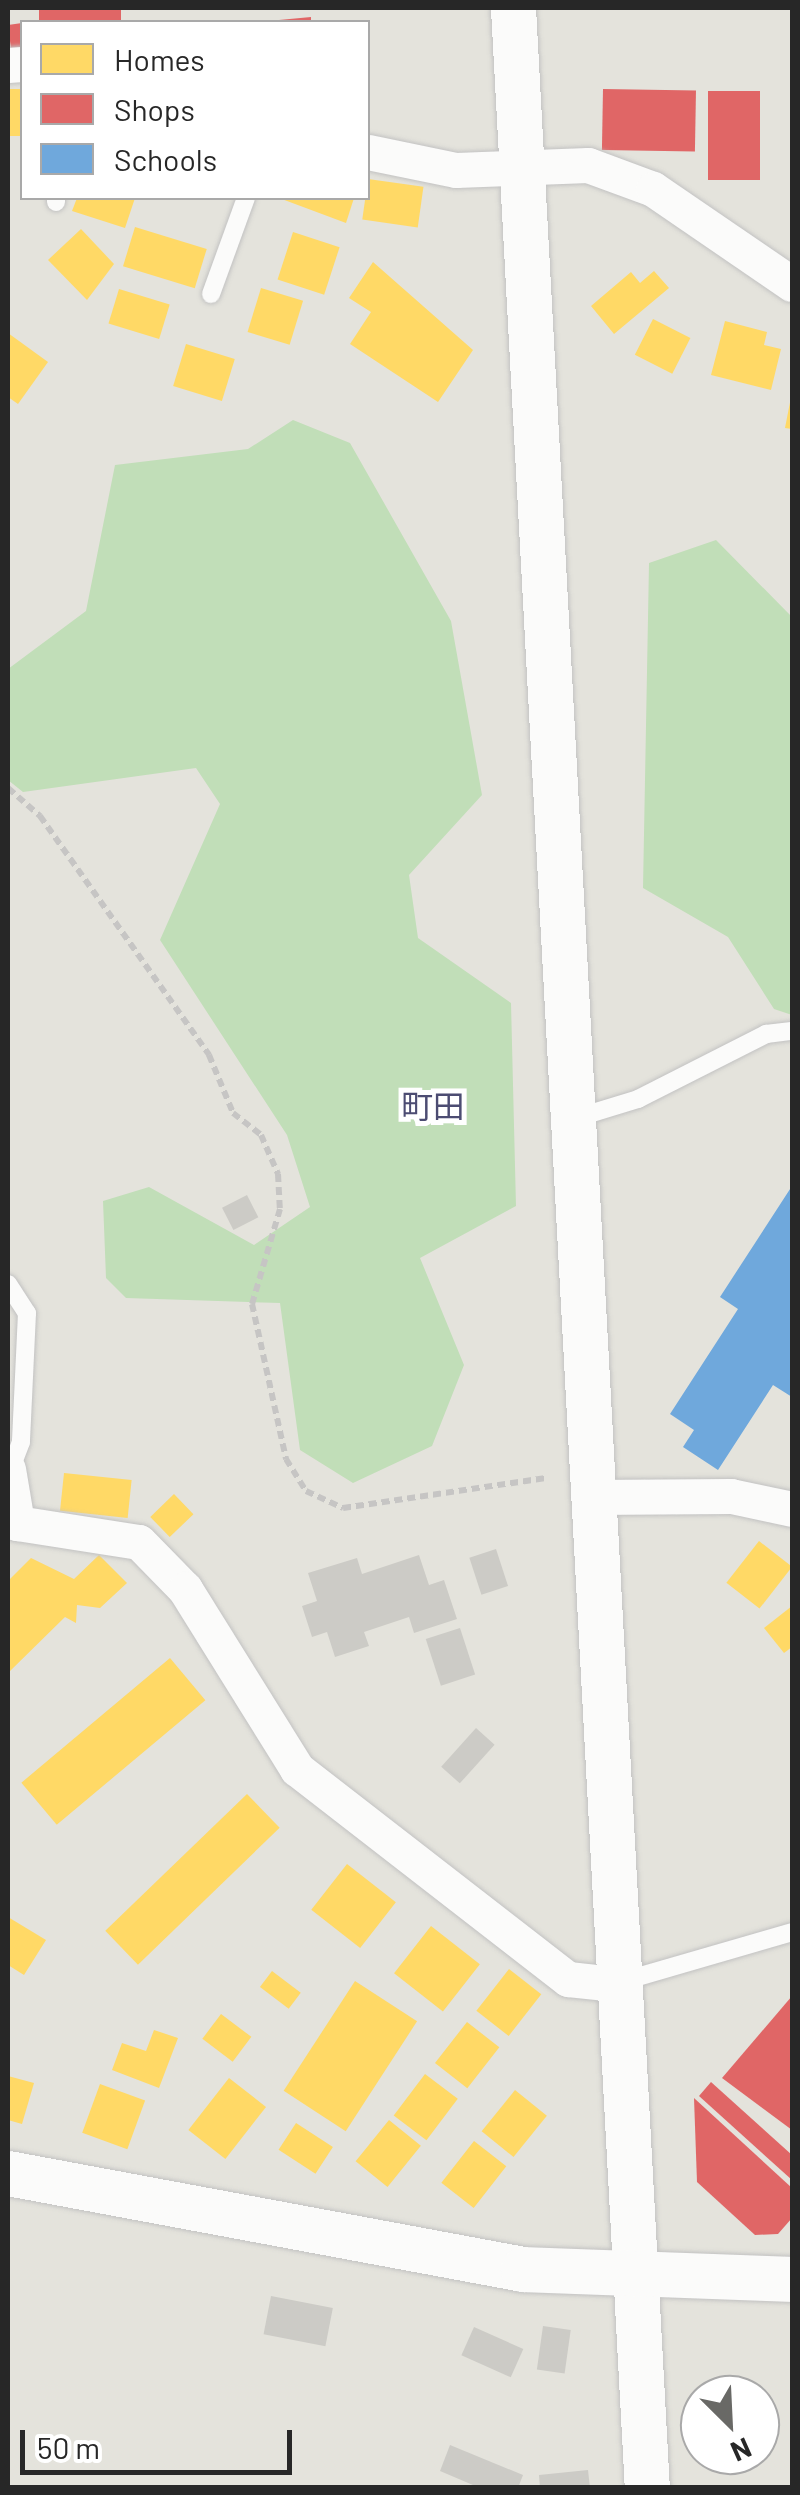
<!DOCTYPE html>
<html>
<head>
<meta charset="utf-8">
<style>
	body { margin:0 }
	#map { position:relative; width:800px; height:2495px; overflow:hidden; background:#e4e3dc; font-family:Barlow,"Noto Sans JP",sans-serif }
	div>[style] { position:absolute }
	.green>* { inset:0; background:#c1deb8 }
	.homes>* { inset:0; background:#ffd966; transform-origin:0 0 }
	.shops>* { inset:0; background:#e06666; transform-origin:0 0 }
	.schools>* { inset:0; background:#6fa8dc }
	.building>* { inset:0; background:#cccbc6; transform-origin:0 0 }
	.path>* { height:6px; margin-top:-3px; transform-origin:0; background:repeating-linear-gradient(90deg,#c6c5c4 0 8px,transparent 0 13px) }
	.roads { filter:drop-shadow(0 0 2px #c2c2c2) drop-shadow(0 0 2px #c2c2c2) }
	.service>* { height:18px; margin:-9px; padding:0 9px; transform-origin:9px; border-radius:9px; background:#fbfbfa }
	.minor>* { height:35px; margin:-17.5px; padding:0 17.5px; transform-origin:17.5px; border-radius:17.5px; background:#fbfbfa }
	.tertiary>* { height:45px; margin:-22.5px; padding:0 22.5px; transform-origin:22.5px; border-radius:22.5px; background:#fbfbfa }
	span { translate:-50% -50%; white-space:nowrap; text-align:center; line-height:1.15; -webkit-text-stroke:10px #fff; paint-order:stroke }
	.quarter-label { font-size:32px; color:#4c4c72 }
	.frame { position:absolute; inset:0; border:10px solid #272727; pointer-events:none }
	.legend { position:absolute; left:20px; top:20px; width:350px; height:180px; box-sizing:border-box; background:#fff; border:2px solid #a9a9a9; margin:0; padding:12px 18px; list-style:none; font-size:30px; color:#272727 }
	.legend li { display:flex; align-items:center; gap:20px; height:50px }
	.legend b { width:50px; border:2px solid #a9a9a9 }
	.north { position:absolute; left:680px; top:2375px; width:100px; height:100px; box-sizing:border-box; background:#fff; border:2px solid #a9a9a9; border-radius:50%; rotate:156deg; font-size:28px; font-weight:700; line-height:40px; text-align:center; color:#272727 }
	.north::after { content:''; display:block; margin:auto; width:35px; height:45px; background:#696966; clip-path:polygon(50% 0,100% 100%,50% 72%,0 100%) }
	.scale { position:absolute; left:20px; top:2430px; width:272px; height:45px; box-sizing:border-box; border:5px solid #272727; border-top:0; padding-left:12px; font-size:30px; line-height:35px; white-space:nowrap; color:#272727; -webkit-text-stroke:8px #fff; paint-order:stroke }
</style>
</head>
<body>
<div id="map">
	<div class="green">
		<div style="clip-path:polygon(293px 420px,350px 443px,451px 621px,482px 795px,409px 875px,418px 938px,511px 1003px,516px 1206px,420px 1258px,464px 1365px,432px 1446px,353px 1483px,300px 1450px,280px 1303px,126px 1298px,106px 1278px,103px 1201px,149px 1187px,254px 1245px,310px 1207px,287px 1135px,160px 940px,220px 804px,196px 768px,23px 792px,8px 780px,8px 669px,86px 611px,115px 465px,248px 449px)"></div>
		<div style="clip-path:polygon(716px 540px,792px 617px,792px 1015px,774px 1009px,728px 937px,643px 888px,649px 563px)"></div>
	</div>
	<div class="homes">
		<div style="left:22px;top:89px;width:47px;height:14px;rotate:90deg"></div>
		<div style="left:368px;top:179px;width:56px;height:41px;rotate:8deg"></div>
		<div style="clip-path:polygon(77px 198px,135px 198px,125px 228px,72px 211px)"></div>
		<div style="clip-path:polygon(279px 198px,354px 198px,346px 223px)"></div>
		<div style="left:135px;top:227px;width:75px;height:41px;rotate:17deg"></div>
		<div style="clip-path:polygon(81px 229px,114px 264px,87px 300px,48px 260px)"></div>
		<div style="left:293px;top:232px;width:49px;height:50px;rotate:18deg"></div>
		<div style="clip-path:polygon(373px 262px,473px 350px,438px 402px,350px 344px,371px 312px,349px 298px)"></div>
		<div style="clip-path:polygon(654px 271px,669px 288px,614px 334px,591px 306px,631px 272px,640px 283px)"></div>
		<div style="left:261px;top:288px;width:44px;height:46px;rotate:17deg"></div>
		<div style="left:119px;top:289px;width:53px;height:36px;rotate:17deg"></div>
		<div style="left:653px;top:319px;width:42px;height:40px;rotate:27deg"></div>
		<div style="clip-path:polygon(725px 321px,767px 332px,764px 345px,781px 349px,771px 390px,711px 375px)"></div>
		<div style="clip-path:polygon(8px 333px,48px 362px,18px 404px,8px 397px)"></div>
		<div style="left:186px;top:344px;width:51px;height:44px;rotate:17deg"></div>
		<div style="clip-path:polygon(792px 392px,792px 429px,785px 428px)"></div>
		<div style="left:64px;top:1473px;width:68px;height:38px;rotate:6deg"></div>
		<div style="left:174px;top:1494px;width:28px;height:33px;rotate:46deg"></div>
		<div style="left:759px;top:1541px;width:42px;height:53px;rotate:38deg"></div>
		<div style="clip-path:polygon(99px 1555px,127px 1583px,100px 1608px,77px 1605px,76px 1623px,65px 1617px,8px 1673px,8px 1581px,31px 1558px,74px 1579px)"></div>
		<div style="clip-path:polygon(792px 1606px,792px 1647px,784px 1653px,764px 1628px)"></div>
		<div style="left:170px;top:1658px;width:55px;height:194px;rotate:50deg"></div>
		<div style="left:247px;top:1794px;width:47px;height:197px;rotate:46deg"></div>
		<div style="left:347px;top:1864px;width:62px;height:58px;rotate:38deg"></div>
		<div style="clip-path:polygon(8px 1917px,46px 1940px,24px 1975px,8px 1965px)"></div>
		<div style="left:431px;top:1926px;width:62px;height:60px;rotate:38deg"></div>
		<div style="left:509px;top:1969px;width:41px;height:53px;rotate:38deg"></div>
		<div style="left:272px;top:1971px;width:36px;height:20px;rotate:37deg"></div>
		<div style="left:355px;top:1981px;width:74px;height:131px;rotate:33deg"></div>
		<div style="left:221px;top:2014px;width:38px;height:31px;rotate:37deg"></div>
		<div style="left:467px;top:2022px;width:41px;height:52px;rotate:38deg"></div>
		<div style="clip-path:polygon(154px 2030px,178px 2038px,159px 2088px,112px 2070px,122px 2043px,146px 2051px)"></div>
		<div style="left:425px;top:2074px;width:41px;height:52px;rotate:37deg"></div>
		<div style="clip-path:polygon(8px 2076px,34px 2083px,22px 2124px,8px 2120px)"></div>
		<div style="left:229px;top:2078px;width:47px;height:66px;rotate:38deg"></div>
		<div style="left:100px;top:2084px;width:48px;height:52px;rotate:20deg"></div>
		<div style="left:515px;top:2090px;width:41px;height:53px;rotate:39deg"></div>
		<div style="left:389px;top:2120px;width:41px;height:53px;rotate:39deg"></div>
		<div style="left:296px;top:2123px;width:44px;height:32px;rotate:33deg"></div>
		<div style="left:474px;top:2141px;width:41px;height:53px;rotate:38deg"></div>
	</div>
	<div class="shops">
		<div style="left:39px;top:8px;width:82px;height:14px"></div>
		<div style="clip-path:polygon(311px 17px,311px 22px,279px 22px,279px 20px)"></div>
		<div style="clip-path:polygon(22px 23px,22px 47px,11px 49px,8px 25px)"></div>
		<div style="left:603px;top:89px;width:93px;height:61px;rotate:1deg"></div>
		<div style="left:708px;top:91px;width:52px;height:89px"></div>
		<div style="clip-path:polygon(792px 1996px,792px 2130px,722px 2078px)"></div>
		<div style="clip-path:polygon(711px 2082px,792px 2155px,792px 2180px,699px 2096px)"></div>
		<div style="clip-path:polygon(694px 2098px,792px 2188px,792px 2218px,778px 2234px,755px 2235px,697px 2182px)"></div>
	</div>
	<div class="schools">
		<div style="clip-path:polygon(792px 1186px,792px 1397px,773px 1385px,718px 1470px,683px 1447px,694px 1430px,670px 1414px,738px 1309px,720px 1297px)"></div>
	</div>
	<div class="building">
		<div style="left:247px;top:1195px;width:25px;height:28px;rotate:63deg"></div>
		<div style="left:496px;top:1549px;width:39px;height:28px;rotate:72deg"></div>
		<div style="clip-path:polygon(419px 1555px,429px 1585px,444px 1580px,457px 1619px,414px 1633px,409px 1617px,364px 1632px,369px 1646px,335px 1657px,327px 1632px,312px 1637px,302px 1606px,317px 1601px,308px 1573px,357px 1558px,362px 1574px)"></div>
		<div style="left:460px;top:1628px;width:49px;height:36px;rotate:72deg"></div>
		<div style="left:476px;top:1728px;width:25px;height:52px;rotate:42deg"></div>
		<div style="left:271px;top:2296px;width:63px;height:39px;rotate:11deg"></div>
		<div style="left:543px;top:2326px;width:28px;height:44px;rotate:8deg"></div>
		<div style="left:474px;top:2327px;width:54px;height:31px;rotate:24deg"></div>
		<div style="clip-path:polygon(450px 2445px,523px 2475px,518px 2488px,480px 2488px,440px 2471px)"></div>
		<div style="clip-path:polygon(588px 2470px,590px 2488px,540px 2488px,539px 2475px)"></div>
	</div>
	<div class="path">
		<div style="left:8px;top:788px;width:43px;rotate:41.2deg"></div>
		<div style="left:40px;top:816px;width:293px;rotate:54.7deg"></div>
		<div style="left:209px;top:1055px;width:63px;rotate:67.5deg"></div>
		<div style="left:233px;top:1113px;width:36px;rotate:38deg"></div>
		<div style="left:261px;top:1135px;width:43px;rotate:66.4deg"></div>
		<div style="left:278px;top:1174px;width:35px;rotate:87deg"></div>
		<div style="left:280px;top:1209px;width:99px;rotate:106.4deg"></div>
		<div style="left:252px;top:1304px;width:159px;rotate:77.6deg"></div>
		<div style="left:286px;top:1459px;width:38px;rotate:58deg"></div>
		<div style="left:306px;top:1491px;width:41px;rotate:24.7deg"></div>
		<div style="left:343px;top:1508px;width:205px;rotate:-8.4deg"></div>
	</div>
	<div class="roads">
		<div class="service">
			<div style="left:56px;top:198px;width:4px;rotate:90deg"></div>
			<div style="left:211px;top:294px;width:102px;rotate:-70deg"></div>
			<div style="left:576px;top:1118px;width:65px;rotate:-17deg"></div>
			<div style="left:638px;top:1099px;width:144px;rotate:-26.9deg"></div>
			<div style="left:766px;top:1034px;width:26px;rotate:-7deg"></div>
			<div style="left:8px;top:1284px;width:35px;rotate:57deg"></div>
			<div style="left:27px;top:1313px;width:129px;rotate:92.7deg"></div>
			<div style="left:21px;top:1442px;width:30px;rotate:111deg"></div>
			<div style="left:620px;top:1982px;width:179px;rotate:-16.2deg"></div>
		</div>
		<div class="minor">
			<div style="left:8px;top:65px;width:14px;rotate:-4deg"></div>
			<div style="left:368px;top:152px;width:90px;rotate:11.6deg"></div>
			<div style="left:456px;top:170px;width:132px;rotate:-2.2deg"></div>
			<div style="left:588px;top:165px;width:69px;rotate:20.3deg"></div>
			<div style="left:653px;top:189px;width:168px;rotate:34.4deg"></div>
			<div style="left:8px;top:1469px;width:55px;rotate:80.5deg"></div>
			<div style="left:17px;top:1523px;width:123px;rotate:8.9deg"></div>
			<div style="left:139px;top:1542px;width:66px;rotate:45.6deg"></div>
			<div style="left:185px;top:1589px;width:212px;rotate:58.1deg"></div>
			<div style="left:297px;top:1769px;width:343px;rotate:37.8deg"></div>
			<div style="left:568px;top:1979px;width:46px;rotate:6.2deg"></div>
			<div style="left:589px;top:1497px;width:142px;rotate:-0.4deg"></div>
			<div style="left:731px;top:1496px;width:62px;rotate:12deg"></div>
		</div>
		<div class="tertiary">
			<div style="left:513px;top:8px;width:2484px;rotate:86.91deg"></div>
			<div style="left:8px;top:2173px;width:524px;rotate:10.56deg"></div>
			<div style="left:523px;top:2269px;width:269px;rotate:2.1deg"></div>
		</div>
	</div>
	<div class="quarter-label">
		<span style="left:433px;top:1105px">町田</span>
	</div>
	<div class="frame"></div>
	<ul class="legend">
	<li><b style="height:28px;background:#ffd966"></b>Homes</li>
	<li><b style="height:28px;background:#e06666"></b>Shops</li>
	<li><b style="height:28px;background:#6fa8dc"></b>Schools</li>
	</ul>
	<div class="north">N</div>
	<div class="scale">50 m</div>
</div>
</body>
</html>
